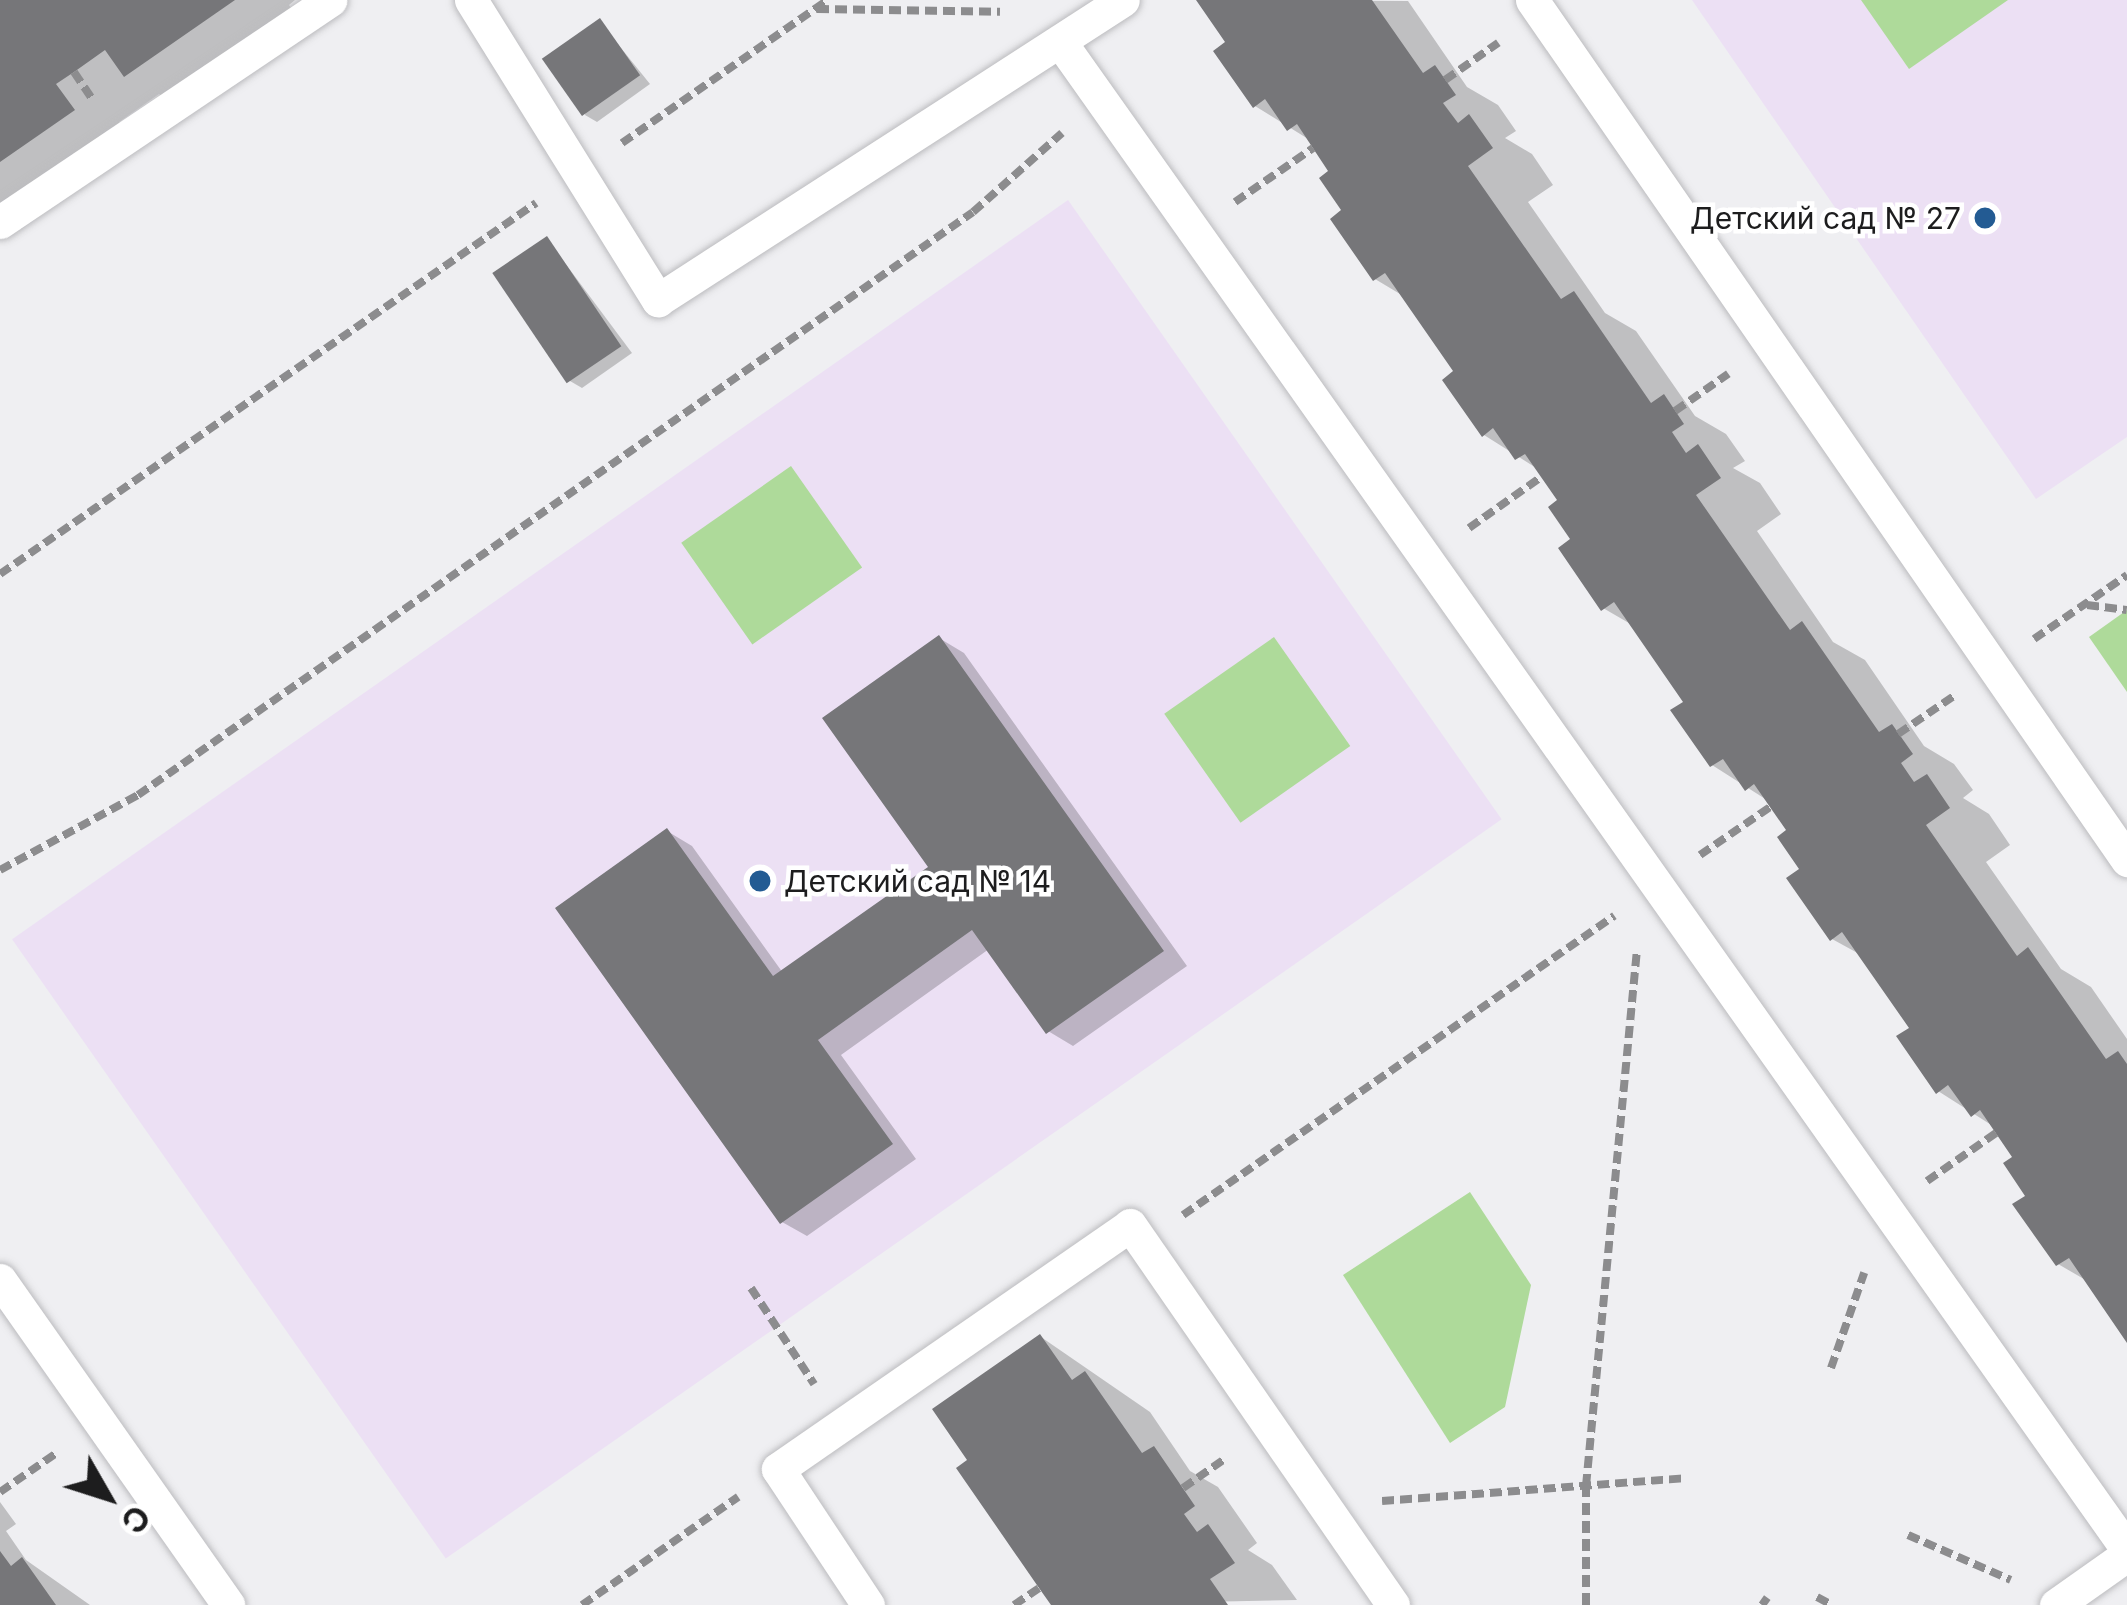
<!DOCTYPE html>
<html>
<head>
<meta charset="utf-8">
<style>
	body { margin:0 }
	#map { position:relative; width:2127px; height:1605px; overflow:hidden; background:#efeff2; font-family:Inter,sans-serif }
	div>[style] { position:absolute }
	.education>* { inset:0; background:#ece0f4; transform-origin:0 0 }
	.green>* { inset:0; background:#aeda9a; transform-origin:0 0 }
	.shadow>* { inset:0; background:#0003 }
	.building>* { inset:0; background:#767679; transform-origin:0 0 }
	.path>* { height:8px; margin-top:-4px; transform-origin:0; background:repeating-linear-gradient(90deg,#8c8c8e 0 12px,transparent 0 18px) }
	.roads { filter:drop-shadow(0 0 3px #bcbcbf) drop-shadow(0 0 3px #bcbcbf) }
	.lane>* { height:33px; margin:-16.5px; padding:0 16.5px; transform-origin:16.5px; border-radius:16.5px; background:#fff }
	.dots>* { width:33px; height:33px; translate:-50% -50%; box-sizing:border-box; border:6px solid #fff; border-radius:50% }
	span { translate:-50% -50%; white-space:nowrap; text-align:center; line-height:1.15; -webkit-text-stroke:9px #fff; paint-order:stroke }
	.poi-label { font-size:30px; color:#1d1d1e }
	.right { translate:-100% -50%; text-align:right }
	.left { translate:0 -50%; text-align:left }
	.north { position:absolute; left:48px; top:1437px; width:120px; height:120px; -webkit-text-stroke:9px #fff; paint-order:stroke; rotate:129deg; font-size:33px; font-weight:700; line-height:48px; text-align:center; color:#1d1d1e }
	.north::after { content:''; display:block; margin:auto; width:42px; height:54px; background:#1d1d1e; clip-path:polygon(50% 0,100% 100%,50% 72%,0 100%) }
</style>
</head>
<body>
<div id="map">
	<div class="education">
		<div style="clip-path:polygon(1692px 0,2127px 0,2127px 437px,2036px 499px)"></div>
		<div style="left:1068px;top:200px;width:756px;height:1289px;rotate:55deg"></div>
	</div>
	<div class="green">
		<div style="clip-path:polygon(1861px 0,2008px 0,1909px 69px)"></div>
		<div style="left:791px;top:466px;width:124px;height:134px;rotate:55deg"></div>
		<div style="clip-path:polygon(2127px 610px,2127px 692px,2089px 637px)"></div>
		<div style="left:1274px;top:637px;width:133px;height:134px;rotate:55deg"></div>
		<div style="clip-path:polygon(1470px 1192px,1531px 1285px,1505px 1407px,1450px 1443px,1343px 1275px)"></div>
	</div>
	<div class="shadow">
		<div style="clip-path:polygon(0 0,295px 0,289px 5px,307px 31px,190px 112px,159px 94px,119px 122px,137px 148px,21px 229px,0 217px)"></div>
		<div style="clip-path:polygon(1200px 0,1408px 1px,1467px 87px,1498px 105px,1516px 131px,1505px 138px,1532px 154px,1553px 185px,1528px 202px,1605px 313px,1636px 331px,1695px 416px,1726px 434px,1745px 461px,1733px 468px,1760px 483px,1781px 514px,1757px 531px,1833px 642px,1865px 660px,1924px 746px,1954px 764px,1973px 790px,1963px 798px,1989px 814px,2010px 845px,1986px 862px,2061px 969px,2091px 987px,2127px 1039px,2127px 1338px,2089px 1282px,2058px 1264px,2016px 1158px,1996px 1128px,1938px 1091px,1913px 1029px,1863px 956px,1832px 939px,1790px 831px,1770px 802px,1712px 765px,1687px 703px,1634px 626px,1603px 608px,1561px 500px,1541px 471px,1484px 435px,1458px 372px,1405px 297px,1375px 279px,1332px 171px,1313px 142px,1255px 106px,1229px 43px)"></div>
		<div style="clip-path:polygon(600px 22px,650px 84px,597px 122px,585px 115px)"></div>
		<div style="clip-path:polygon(547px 239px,632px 353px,582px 388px,570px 381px)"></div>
		<div style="clip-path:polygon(939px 638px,964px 653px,1187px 966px,1073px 1046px,1048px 1031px,989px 949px,841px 1055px,916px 1159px,807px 1236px,782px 1222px,667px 831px,692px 846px,783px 973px,932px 867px)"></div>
		<div style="clip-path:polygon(1041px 1337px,1150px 1412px,1190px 1471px,1218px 1487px,1257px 1543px,1248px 1550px,1272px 1565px,1297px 1600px,1055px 1605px,972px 1460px)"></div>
		<div style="clip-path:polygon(0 1502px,16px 1524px,6px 1531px,26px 1560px,90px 1605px,0 1605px)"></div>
	</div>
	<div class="building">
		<div style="clip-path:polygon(0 0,235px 0,124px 77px,105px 50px,74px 72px,56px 84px,75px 110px,0 162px)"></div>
		<div style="clip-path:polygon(1196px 0,1372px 0,1423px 73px,1435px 65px,1456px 95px,1443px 103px,1458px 123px,1469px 114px,1493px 148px,1468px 166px,1561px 299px,1574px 291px,1651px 403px,1664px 394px,1684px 424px,1672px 432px,1686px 453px,1698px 444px,1721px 478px,1696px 495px,1790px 630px,1802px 621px,1879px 732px,1892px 724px,1913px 754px,1901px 763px,1914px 782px,1927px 774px,1950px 808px,1926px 825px,2017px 956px,2028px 947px,2106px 1059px,2118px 1051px,2127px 1064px,2127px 1343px,2069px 1258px,2056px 1266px,2012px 1204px,2025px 1196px,2003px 1163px,2012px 1157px,1980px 1110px,1971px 1117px,1948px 1085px,1936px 1094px,1896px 1036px,1909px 1028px,1842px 932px,1830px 941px,1786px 878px,1799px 869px,1777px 837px,1786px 830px,1754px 784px,1745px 791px,1723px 759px,1710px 767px,1670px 710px,1683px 702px,1614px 602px,1601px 611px,1558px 548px,1570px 539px,1548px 507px,1557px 500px,1525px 454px,1515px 460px,1493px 428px,1482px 437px,1442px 380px,1453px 371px,1385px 273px,1373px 281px,1330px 219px,1341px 210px,1319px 178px,1328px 171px,1297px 124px,1287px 131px,1265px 99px,1253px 108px,1213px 51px,1225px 42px)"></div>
		<div style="left:600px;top:18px;width:70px;height:71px;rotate:55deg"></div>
		<div style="left:547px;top:236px;width:133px;height:66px;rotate:56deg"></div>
		<div style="clip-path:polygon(939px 635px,1164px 951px,1046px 1034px,972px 930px,818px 1040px,893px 1144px,780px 1224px,555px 908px,667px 828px,773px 976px,928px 867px,822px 718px)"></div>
		<div style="clip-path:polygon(1040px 1334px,1072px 1380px,1085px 1371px,1142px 1453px,1154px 1446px,1195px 1506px,1184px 1514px,1197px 1532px,1208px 1524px,1235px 1563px,1210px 1579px,1228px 1605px,1051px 1605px,1039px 1588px,956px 1468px,967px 1460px,932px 1409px)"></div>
		<div style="clip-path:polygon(0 1551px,11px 1566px,22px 1557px,56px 1605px,0 1605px)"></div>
	</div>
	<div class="path">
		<div style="left:817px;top:9px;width:183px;rotate:0.9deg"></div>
		<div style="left:74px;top:72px;width:34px;rotate:56deg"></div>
		<div style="left:1445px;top:80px;width:65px;rotate:-34.9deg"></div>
		<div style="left:622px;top:143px;width:251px;rotate:-34.8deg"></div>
		<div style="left:1235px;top:202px;width:95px;rotate:-34.7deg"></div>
		<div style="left:1675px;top:411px;width:65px;rotate:-34.9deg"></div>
		<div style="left:1469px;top:528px;width:88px;rotate:-35.3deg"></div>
		<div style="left:0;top:574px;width:652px;rotate:-34.69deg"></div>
		<div style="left:2087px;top:605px;width:40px;rotate:7.1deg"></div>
		<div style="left:2034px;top:639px;width:113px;rotate:-34.5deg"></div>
		<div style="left:1898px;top:734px;width:68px;rotate:-34.2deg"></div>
		<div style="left:1700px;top:855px;width:85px;rotate:-34.4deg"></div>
		<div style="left:0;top:870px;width:157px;rotate:-28.5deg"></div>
		<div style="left:138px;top:795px;width:1018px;rotate:-34.92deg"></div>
		<div style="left:973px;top:212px;width:119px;rotate:-41.6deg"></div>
		<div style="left:1927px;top:1181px;width:84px;rotate:-34.8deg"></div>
		<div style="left:1183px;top:1215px;width:525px;rotate:-34.75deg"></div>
		<div style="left:751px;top:1288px;width:115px;rotate:56.7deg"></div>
		<div style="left:1831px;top:1368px;width:101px;rotate:-70.8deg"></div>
		<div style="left:1183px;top:1488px;width:52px;rotate:-34.9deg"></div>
		<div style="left:0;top:1492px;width:70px;rotate:-34.6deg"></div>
		<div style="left:1382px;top:1501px;width:305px;rotate:-4.3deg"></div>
		<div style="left:1908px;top:1535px;width:112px;rotate:23.6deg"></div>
		<div style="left:1817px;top:1597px;width:17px;rotate:28deg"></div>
		<div style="left:582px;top:1605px;width:190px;rotate:-34.7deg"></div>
		<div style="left:1014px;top:1605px;width:30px;rotate:-34deg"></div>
		<div style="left:1586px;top:1605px;width:119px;rotate:-90deg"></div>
		<div style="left:1586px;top:1486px;width:539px;rotate:-84.57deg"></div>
		<div style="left:1762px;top:1605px;width:9px;rotate:-54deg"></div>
	</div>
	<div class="roads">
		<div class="lane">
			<div style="left:471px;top:0;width:354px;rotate:58.1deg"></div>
			<div style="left:658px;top:300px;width:553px;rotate:-32.83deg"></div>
			<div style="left:1532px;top:0;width:1046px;rotate:55.32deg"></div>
			<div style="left:1061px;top:43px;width:1845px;rotate:54.71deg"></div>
			<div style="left:0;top:222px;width:398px;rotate:-33.9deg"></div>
			<div style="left:0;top:1280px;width:397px;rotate:54.9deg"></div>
			<div style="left:868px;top:1605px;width:163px;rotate:-123.5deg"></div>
			<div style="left:778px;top:1469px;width:428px;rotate:-34.7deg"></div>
			<div style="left:1130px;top:1225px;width:462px;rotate:55.3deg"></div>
			<div style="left:2056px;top:1605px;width:87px;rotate:-35.2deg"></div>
		</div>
	</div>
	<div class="dots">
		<div style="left:1985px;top:218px;background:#235b93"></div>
		<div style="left:760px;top:881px;background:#235b93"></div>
	</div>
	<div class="poi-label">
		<span class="right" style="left:1961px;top:218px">Детский сад № 27</span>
		<span class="left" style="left:784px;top:881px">Детский сад № 14</span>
	</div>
	<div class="north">С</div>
</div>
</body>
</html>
